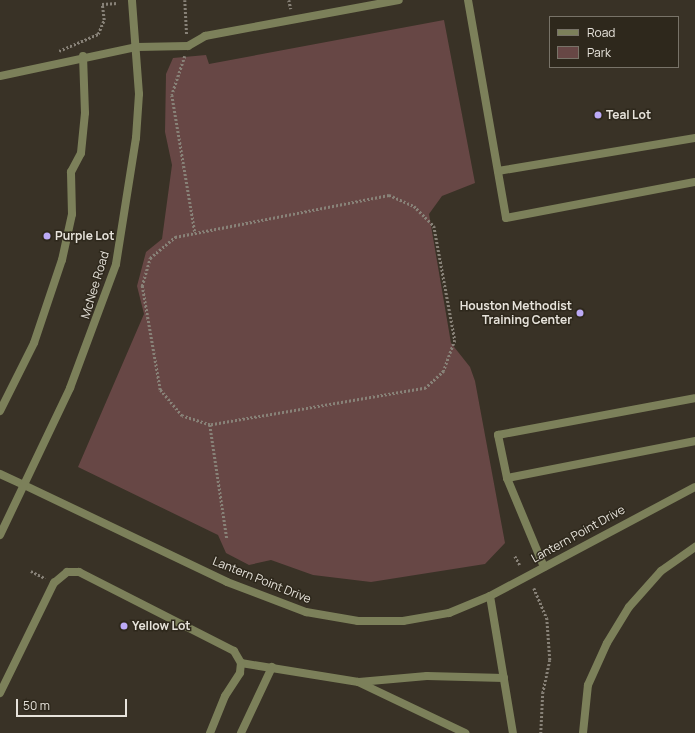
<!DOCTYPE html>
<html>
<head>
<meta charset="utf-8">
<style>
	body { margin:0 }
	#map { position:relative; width:695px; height:733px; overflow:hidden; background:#393226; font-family:Manrope,sans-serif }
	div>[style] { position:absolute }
	.green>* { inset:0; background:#674745 }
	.path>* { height:2.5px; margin-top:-1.25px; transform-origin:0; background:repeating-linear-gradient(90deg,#888278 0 2px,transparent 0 4px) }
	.service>* { height:8px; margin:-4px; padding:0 4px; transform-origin:4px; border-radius:4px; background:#7c805a }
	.minor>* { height:8px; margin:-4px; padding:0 4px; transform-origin:4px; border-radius:4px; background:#7c805a }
	.tertiary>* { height:8px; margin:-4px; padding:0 4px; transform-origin:4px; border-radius:4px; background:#7c805a }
	.dots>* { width:11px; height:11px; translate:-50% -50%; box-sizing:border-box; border:2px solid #2e281c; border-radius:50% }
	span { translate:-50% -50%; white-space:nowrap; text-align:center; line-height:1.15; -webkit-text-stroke:3px #2e281c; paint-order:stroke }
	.poi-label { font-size:12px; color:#e7e3db; font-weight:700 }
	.left { translate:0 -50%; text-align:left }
	.right { translate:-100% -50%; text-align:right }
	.street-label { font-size:12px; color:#e7e3db }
	.legend { position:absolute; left:549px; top:16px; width:130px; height:52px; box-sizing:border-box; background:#2e281c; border:1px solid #787368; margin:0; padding:5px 7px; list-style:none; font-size:12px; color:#e7e3db }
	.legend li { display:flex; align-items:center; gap:8px; height:20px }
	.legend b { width:20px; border:1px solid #787368 }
	.scale { position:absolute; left:16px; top:699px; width:111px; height:18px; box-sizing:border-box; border:2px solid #e7e3db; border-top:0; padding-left:5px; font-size:12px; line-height:14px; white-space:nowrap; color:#e7e3db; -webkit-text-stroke:3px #2e281c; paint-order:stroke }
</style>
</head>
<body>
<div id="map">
	<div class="green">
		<div style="clip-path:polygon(444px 20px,475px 183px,442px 196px,429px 214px,451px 343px,470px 367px,475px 381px,505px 543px,485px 564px,371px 582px,313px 575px,271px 560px,249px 565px,226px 553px,218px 535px,78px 467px,144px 314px,137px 286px,146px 252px,162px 239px,172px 165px,165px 132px,166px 74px,173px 58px,206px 55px,209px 64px)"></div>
	</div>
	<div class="path">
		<div style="left:185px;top:0;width:35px;rotate:87deg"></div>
		<div style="left:289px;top:0;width:9px;rotate:77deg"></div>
		<div style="left:59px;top:51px;width:43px;rotate:-23.6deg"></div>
		<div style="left:98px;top:34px;width:15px;rotate:-67deg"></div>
		<div style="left:104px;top:20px;width:16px;rotate:-97deg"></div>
		<div style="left:102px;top:4px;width:16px;rotate:-4deg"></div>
		<div style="left:185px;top:56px;width:41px;rotate:108.4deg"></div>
		<div style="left:172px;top:95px;width:140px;rotate:80.5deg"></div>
		<div style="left:389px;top:195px;width:27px;rotate:24deg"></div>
		<div style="left:414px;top:206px;width:28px;rotate:45deg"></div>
		<div style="left:434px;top:226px;width:116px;rotate:79.6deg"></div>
		<div style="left:455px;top:340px;width:33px;rotate:110deg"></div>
		<div style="left:444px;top:371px;width:25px;rotate:137deg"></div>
		<div style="left:426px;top:388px;width:219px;rotate:170.3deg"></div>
		<div style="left:210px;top:425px;width:29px;rotate:-162deg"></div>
		<div style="left:182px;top:416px;width:34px;rotate:-130deg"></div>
		<div style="left:160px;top:390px;width:106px;rotate:-99.8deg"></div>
		<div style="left:142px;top:286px;width:29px;rotate:-74deg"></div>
		<div style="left:150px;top:258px;width:33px;rotate:-40deg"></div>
		<div style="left:175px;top:237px;width:218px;rotate:-11.1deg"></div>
		<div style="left:210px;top:425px;width:115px;rotate:81.5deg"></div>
		<div style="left:515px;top:556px;width:10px;rotate:61deg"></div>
		<div style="left:31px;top:571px;width:16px;rotate:27deg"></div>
		<div style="left:534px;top:588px;width:33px;rotate:67deg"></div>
		<div style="left:547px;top:618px;width:42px;rotate:85.9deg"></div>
		<div style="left:550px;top:660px;width:33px;rotate:102deg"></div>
		<div style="left:543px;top:692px;width:41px;rotate:92.8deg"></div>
	</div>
	<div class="service">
		<div style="left:468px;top:0;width:221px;rotate:80.1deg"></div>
		<div style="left:506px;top:218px;width:192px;rotate:-10.8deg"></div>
		<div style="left:0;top:76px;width:140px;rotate:-12deg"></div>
		<div style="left:137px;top:47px;width:51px;rotate:-1.1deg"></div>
		<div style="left:188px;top:46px;width:20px;rotate:-30deg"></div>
		<div style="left:205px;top:36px;width:197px;rotate:-10.5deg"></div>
		<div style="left:498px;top:171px;width:200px;rotate:-9.5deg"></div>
		<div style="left:0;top:411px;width:76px;rotate:-63.4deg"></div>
		<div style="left:34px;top:343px;width:88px;rotate:-71.4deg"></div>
		<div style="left:62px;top:260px;width:47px;rotate:-77.7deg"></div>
		<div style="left:72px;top:214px;width:42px;rotate:-91.4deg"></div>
		<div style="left:71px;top:172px;width:21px;rotate:-62deg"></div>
		<div style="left:81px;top:153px;width:40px;rotate:-84.3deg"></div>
		<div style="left:85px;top:113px;width:57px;rotate:-92deg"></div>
		<div style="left:0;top:474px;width:26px;rotate:25deg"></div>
		<div style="left:507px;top:478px;width:192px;rotate:-11.1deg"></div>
		<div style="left:544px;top:567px;width:96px;rotate:-112.6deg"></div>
		<div style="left:507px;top:478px;width:44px;rotate:-101.8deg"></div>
		<div style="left:498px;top:435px;width:200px;rotate:-10.6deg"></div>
		<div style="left:490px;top:596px;width:139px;rotate:80.5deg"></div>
		<div style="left:241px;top:663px;width:119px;rotate:9.2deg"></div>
		<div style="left:358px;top:682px;width:119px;rotate:25.5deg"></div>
		<div style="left:359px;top:682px;width:68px;rotate:-5deg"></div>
		<div style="left:427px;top:676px;width:77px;rotate:1.5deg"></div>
		<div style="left:0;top:693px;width:123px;rotate:-63.9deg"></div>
		<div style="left:54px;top:583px;width:17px;rotate:-40deg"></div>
		<div style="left:67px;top:572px;width:12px"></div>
		<div style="left:79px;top:572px;width:174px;rotate:27deg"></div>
		<div style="left:234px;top:651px;width:14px;rotate:60deg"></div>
		<div style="left:241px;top:663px;width:10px;rotate:96deg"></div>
		<div style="left:240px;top:673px;width:27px;rotate:123deg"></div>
		<div style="left:225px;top:696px;width:40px;rotate:112deg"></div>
		<div style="left:241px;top:733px;width:73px;rotate:-64.8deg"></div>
		<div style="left:583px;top:733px;width:48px;rotate:-84.1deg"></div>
		<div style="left:588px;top:685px;width:46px;rotate:-65.7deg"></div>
		<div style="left:607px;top:643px;width:42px;rotate:-58.6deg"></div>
		<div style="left:629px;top:607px;width:48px;rotate:-48.4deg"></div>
		<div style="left:661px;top:571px;width:42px;rotate:-35.2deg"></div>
	</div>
	<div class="minor">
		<div style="left:24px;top:485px;width:225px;rotate:25.5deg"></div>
		<div style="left:227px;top:582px;width:85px;rotate:20.8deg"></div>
		<div style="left:306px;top:612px;width:53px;rotate:9.8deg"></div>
		<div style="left:358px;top:621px;width:45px"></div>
		<div style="left:403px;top:621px;width:47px;rotate:-9.9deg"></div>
		<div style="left:449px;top:613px;width:44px;rotate:-22.5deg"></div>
		<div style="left:490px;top:596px;width:232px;rotate:-28deg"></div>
	</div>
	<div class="tertiary">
		<div style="left:0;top:535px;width:163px;rotate:-64.5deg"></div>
		<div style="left:70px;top:388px;width:132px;rotate:-69.6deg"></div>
		<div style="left:116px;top:264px;width:128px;rotate:-81deg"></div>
		<div style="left:136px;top:138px;width:44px;rotate:-86.1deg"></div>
		<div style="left:139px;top:94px;width:94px;rotate:-94.3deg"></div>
	</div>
	<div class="dots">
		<div style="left:598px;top:115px;background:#bcaaf6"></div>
		<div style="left:47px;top:236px;background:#bcaaf6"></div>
		<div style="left:580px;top:313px;background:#bcaaf6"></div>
		<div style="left:124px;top:626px;background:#bcaaf6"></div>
	</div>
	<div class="poi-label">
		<span class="left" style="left:606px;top:115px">Teal Lot</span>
		<span class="left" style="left:55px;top:236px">Purple Lot</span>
		<span class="right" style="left:572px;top:313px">Houston Methodist<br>Training Center</span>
		<span class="left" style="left:132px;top:626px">Yellow Lot</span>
	</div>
	<div class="street-label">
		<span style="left:95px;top:285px;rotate:-73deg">McNee Road</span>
		<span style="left:578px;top:534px;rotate:-29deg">Lantern Point Drive</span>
		<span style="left:262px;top:580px;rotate:22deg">Lantern Point Drive</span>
	</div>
	<ul class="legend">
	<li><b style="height:5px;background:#7c805a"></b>Road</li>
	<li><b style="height:11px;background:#674745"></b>Park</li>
	</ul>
	<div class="scale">50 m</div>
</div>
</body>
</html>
